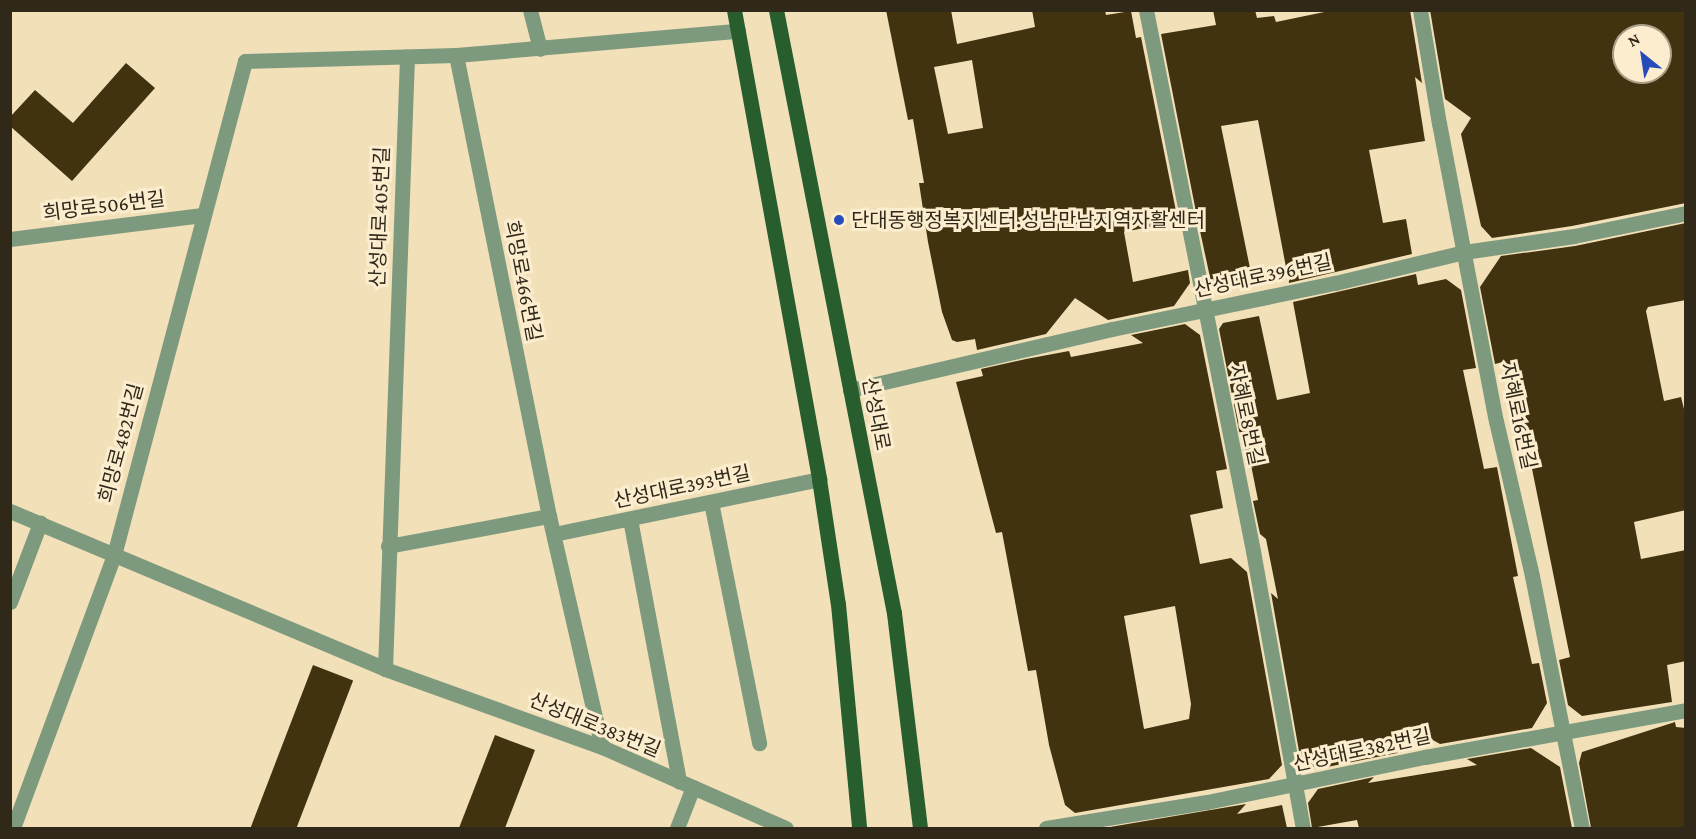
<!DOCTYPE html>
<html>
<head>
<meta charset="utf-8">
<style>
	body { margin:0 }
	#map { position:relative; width:1696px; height:839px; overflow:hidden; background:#f2e0b9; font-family:"Crimson Pro","Noto Sans KR",serif }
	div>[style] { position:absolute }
	.building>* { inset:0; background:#423310; transform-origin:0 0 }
	.street>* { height:15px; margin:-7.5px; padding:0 7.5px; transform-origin:7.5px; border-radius:7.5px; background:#7e9a7e }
	.primary>* { height:15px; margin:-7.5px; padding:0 7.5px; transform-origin:7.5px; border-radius:7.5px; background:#285e2d }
	.dots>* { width:16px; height:16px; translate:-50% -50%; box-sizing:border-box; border:3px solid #fcedcf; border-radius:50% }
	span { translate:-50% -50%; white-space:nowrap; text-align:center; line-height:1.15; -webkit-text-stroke:6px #fcedcf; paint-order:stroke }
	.street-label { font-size:20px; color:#30291a }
	.poi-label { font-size:20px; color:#30291a }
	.left { translate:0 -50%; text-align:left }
	.frame { position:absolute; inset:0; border:12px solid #30291a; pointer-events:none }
	.north { position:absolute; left:1612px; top:24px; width:60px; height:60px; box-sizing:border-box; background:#fcedcf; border:2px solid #aa9f87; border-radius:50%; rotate:330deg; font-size:16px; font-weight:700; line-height:24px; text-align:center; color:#30291a }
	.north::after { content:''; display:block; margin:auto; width:21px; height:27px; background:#264bba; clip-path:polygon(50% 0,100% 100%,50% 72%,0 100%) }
</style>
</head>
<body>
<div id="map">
	<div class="building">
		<div style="clip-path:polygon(evenodd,886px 10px,951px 10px,957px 44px,1035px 27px,1032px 10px,1105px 10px,1106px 15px,1131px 11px,1136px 38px,1141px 37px,1178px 221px,1124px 232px,1133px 282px,1188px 270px,1190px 283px,1174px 306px,1108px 320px,1075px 298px,1046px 334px,977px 350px,975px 339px,957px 342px,952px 340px,942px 312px,928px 242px,919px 183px,924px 183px,913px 119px,908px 120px,886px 10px,972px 60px,983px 128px,948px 134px,934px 67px,972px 60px)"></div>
		<div style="clip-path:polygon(1213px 10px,1255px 10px,1257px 18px,1274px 16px,1276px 22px,1334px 10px,1410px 10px,1422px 83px,1415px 77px,1425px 141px,1369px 150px,1383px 223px,1406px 219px,1412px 254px,1289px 283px,1258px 120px,1221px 126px,1252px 278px,1214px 286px,1213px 282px,1211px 282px,1197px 217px,1161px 34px,1216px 25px)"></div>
		<div style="clip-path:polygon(evenodd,1430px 10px,1686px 10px,1686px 203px,1572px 226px,1492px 238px,1481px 226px,1461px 134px,1471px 118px,1445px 99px,1430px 10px,1624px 36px,1660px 36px,1660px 72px,1624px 72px,1624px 36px)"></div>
		<div style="clip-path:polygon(126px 63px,155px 88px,72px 181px,10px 126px,10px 117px,35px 90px,73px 123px)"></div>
		<div style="clip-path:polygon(1686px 223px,1686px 300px,1648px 307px,1646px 311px,1664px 401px,1681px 397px,1686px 417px,1686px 510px,1634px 522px,1641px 559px,1686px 550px,1686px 661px,1667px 665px,1672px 702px,1582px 716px,1568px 705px,1559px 660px,1570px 657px,1528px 449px,1520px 450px,1516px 430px,1527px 414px,1513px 401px,1503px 362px,1495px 364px,1480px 287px,1501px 256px,1575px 246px)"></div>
		<div style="clip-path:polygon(1416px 274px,1418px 285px,1446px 279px,1461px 290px,1476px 368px,1463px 370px,1484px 469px,1497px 467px,1518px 576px,1513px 577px,1532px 664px,1539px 663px,1547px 703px,1532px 728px,1440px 744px,1422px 734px,1402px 752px,1317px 769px,1300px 757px,1271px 593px,1278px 599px,1266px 539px,1260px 534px,1253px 501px,1258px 500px,1251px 465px,1246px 466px,1219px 329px,1223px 323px,1259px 316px,1277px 400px,1310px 393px,1293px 302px)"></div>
		<div style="clip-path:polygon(evenodd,1185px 324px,1200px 335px,1227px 469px,1216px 471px,1223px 508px,1190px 515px,1200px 564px,1231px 558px,1247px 572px,1282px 765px,1269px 779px,1075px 813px,1065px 805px,1049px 745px,1036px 670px,1028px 671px,1002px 532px,996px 533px,956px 382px,983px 376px,981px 369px,1026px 359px,1069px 351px,1071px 357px,1143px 343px,1131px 335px,1185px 324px,1175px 606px,1191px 704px,1189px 719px,1144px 729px,1124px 616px,1175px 606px)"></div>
		<div style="left:313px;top:665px;width:43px;height:175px;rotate:21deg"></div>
		<div style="clip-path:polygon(1675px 722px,1676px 727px,1686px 728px,1686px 828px,1591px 828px,1579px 763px,1582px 752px)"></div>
		<div style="clip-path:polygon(495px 735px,535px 750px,505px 828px,459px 828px)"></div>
		<div style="clip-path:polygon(1531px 748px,1560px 767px,1572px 828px,1359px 828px,1357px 820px,1312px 828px,1308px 803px,1318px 789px,1374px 777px,1368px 783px,1477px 765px,1467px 759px)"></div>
		<div style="clip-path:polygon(1246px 804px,1237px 814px,1282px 805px,1287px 828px,1104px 828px)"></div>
	</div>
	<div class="street">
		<div style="left:530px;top:10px;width:40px;rotate:75.6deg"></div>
		<div style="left:1146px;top:10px;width:551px;rotate:78.81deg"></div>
		<div style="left:1253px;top:551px;width:281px;rotate:79.8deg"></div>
		<div style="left:1420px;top:10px;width:115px;rotate:80.5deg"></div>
		<div style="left:1439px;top:123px;width:303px;rotate:79.2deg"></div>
		<div style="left:1496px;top:421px;width:159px;rotate:76.9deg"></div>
		<div style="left:1532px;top:576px;width:257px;rotate:78.8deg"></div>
		<div style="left:456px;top:55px;width:470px;rotate:78.6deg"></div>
		<div style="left:549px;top:516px;width:237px;rotate:77.1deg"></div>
		<div style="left:10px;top:239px;width:194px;rotate:-7.1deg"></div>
		<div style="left:850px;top:390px;width:269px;rotate:-13.1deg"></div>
		<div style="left:1112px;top:329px;width:228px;rotate:-11.7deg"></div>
		<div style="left:1335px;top:283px;width:133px;rotate:-13.5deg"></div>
		<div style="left:1464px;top:252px;width:111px;rotate:-8.3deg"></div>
		<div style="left:1574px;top:236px;width:114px;rotate:-11.6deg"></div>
		<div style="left:711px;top:502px;width:246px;rotate:78.7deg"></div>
		<div style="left:10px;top:511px;width:407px;rotate:22.8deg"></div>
		<div style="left:385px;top:669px;width:231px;rotate:19.8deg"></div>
		<div style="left:602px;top:747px;width:201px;rotate:23.8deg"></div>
		<div style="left:630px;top:519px;width:267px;rotate:79.4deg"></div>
		<div style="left:554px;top:534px;width:271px;rotate:-11.7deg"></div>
		<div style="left:388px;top:546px;width:164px;rotate:-10.6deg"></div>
		<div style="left:10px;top:602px;width:85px;rotate:-69.2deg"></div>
		<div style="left:385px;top:669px;width:613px;rotate:-87.94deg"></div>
		<div style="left:13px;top:828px;width:291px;rotate:-69.7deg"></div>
		<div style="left:114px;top:555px;width:511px;rotate:-75.15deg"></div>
		<div style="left:245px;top:61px;width:211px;rotate:-1.6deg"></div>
		<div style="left:456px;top:55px;width:283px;rotate:-4.9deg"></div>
		<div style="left:677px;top:828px;width:44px;rotate:-68.7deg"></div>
		<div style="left:1046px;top:828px;width:163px;rotate:-9.2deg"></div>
		<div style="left:1207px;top:802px;width:223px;rotate:-11.7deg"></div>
		<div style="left:1425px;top:757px;width:265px;rotate:-10.2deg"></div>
	</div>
	<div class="primary">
		<div style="left:734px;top:10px;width:477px;rotate:79.7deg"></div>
		<div style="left:819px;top:479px;width:126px;rotate:81.4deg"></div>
		<div style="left:838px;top:604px;width:225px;rotate:84.6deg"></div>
		<div style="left:776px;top:10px;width:614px;rotate:78.93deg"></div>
		<div style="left:894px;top:613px;width:217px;rotate:83.1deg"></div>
	</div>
	<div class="dots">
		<div style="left:839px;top:220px;background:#264bba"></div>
	</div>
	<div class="street-label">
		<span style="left:104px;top:206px;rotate:-7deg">희망로506번길</span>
		<span style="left:380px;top:217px;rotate:-88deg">산성대로405번길</span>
		<span style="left:1263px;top:276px;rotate:-12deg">산성대로396번길</span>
		<span style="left:523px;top:281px;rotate:79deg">희망로466번길</span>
		<span style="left:876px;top:414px;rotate:79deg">산성대로</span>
		<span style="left:1246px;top:415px;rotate:78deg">자혜로8번길</span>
		<span style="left:1518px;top:416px;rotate:78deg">자혜로16번길</span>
		<span style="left:121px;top:443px;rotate:-75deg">희망로482번길</span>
		<span style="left:682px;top:487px;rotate:-12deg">산성대로393번길</span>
		<span style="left:595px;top:725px;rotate:22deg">산성대로383번길</span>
		<span style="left:1362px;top:750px;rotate:-12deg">산성대로382번길</span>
	</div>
	<div class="poi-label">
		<span class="left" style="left:851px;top:220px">단대동행정복지센터.성남만남지역자활센터</span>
	</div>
	<div class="frame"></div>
	<div class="north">N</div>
</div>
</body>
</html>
